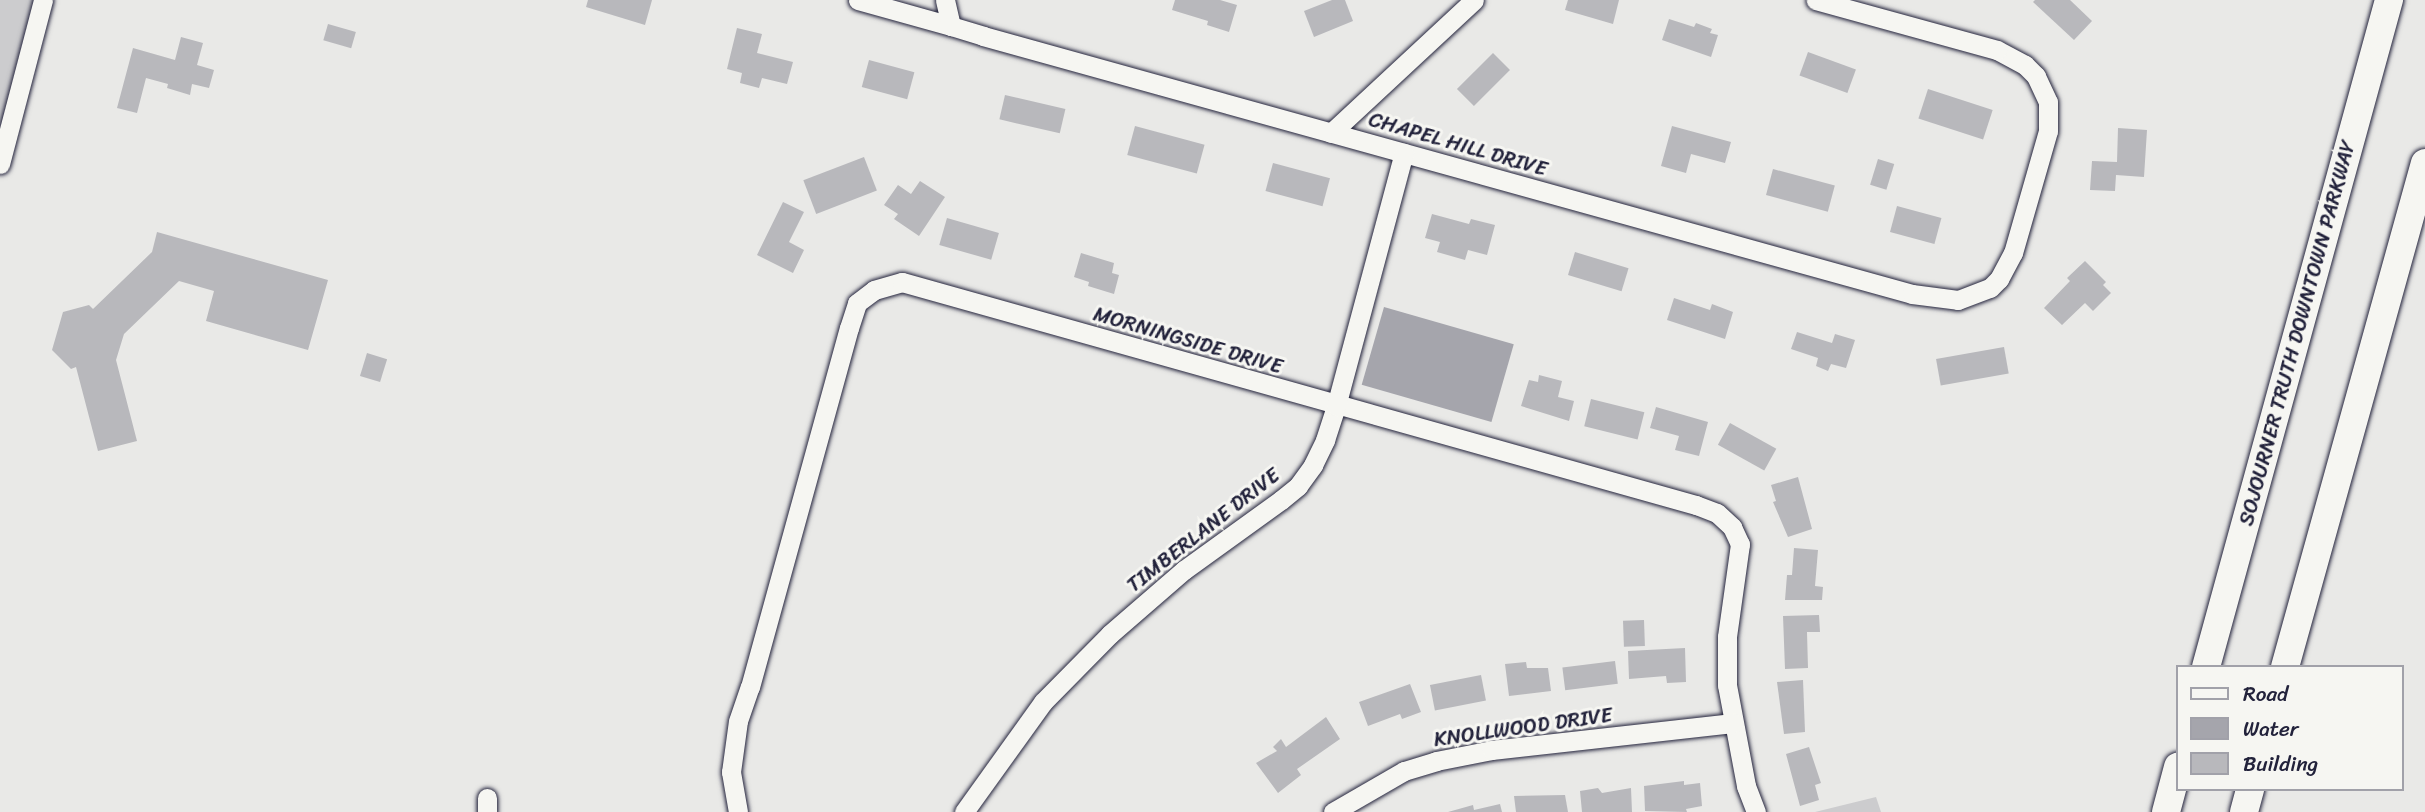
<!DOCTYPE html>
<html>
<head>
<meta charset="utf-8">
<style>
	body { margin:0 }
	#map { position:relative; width:2425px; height:812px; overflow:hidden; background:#e9e9e7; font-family:Sriracha,sans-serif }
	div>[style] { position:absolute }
	.green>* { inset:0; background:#ccccce }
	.water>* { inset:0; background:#a5a5ac; transform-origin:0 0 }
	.building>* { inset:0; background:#b8b8bc; transform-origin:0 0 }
	.roads { filter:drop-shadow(0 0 2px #22223b) drop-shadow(0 0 2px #22223b) }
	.minor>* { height:19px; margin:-9.5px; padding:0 9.5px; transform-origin:9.5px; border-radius:9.5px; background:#f6f6f2 }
	.highway>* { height:28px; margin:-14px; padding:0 14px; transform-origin:14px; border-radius:14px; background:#f6f6f2 }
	span { translate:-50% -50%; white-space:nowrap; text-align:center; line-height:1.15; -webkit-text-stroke:6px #f6f6f2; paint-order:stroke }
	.street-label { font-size:21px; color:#22223b }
	.legend { position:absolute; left:2176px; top:665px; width:228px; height:126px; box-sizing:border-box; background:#f6f6f2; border:2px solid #a1a1a9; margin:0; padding:9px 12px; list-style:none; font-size:21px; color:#22223b }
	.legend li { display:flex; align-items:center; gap:14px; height:35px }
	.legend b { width:35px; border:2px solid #a1a1a9 }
</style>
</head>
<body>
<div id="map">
	<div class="green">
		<div style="clip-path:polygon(0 0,42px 0,0 164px)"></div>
		<div style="clip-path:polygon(1876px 797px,1881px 812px,1815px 812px)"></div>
	</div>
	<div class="water">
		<div style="left:1384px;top:307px;width:135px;height:81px;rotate:16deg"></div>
	</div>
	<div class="building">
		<div style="clip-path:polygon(588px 0,652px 0,645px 25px,586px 7px)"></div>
		<div style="clip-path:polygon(1175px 0,1220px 0,1237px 5px,1229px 32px,1207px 25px,1208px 21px,1172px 10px)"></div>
		<div style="clip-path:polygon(1332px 0,1345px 0,1353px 21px,1314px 37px,1304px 11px)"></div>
		<div style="clip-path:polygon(1568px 0,1619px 0,1613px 24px,1565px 10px)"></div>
		<div style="clip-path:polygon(2035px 0,2070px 0,2092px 21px,2074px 40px,2033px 2px)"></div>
		<div style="clip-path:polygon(1669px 19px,1694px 27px,1696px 23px,1712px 29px,1710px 33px,1718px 35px,1711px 57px,1662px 40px)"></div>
		<div style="left:328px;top:24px;width:29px;height:17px;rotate:16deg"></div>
		<div style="clip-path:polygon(737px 28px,762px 34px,757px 53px,793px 62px,787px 84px,762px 78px,759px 88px,740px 83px,742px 73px,727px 69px)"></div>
		<div style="clip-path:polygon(181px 37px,203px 43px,197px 65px,214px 70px,209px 88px,192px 84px,190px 95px,167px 88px,168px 84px,146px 78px,137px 113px,117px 108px,133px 48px,175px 60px)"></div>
		<div style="left:1808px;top:52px;width:51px;height:25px;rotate:20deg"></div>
		<div style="left:1493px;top:53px;width:24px;height:51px;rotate:45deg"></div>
		<div style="left:869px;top:60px;width:47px;height:28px;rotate:15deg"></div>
		<div style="left:1928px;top:89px;width:68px;height:31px;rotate:18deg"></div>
		<div style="left:1005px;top:95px;width:62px;height:25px;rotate:13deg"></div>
		<div style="left:1135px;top:126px;width:72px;height:30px;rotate:15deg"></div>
		<div style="clip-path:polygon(1672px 126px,1731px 142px,1725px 163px,1691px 154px,1686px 173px,1661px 166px)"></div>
		<div style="clip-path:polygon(2118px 128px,2147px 130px,2144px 177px,2116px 175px,2115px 191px,2090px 190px,2092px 161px,2117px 162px)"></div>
		<div style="left:864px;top:157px;width:36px;height:65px;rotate:69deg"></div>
		<div style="left:1878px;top:159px;width:17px;height:27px;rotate:17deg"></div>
		<div style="left:1273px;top:163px;width:59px;height:29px;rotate:15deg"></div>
		<div style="left:1773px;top:169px;width:64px;height:27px;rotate:15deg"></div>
		<div style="clip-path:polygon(920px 181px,945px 197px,919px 236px,894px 219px,898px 214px,884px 205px,898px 185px,911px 194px)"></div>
		<div style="clip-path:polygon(783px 202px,804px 212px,789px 242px,804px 250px,793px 273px,757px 255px)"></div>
		<div style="left:1897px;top:206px;width:46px;height:27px;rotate:15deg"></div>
		<div style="clip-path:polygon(1432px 214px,1469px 224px,1471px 219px,1495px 225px,1487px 255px,1468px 250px,1465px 260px,1437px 252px,1440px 242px,1425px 238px)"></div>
		<div style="left:947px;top:218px;width:54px;height:28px;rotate:16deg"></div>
		<div style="clip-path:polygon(157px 232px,328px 280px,308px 350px,206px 321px,214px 291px,179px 281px,124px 334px,116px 360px,137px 441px,98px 451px,76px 367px,71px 369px,52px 350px,63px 312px,89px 305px,93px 309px,152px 252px)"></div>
		<div style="left:1575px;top:252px;width:56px;height:24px;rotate:17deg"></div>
		<div style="clip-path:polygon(1081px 253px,1114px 263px,1112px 273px,1119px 275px,1114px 294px,1088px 286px,1089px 282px,1074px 277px)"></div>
		<div style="clip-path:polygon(2085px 261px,2106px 282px,2103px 285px,2111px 293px,2093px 311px,2085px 303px,2062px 325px,2044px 308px,2070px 281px,2067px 278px)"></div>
		<div style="clip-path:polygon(1674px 298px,1710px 310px,1712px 304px,1733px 312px,1725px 339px,1667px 320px)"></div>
		<div style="clip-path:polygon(1797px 332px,1832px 343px,1835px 334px,1855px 340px,1846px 368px,1831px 364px,1828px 371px,1816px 366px,1818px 358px,1791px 349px)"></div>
		<div style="left:2004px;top:347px;width:27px;height:69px;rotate:80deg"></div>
		<div style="left:367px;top:353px;width:21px;height:24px;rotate:17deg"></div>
		<div style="clip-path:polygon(1539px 375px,1562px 381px,1558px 397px,1574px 401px,1569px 421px,1521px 406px,1529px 380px,1538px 382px)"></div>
		<div style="left:1591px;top:399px;width:55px;height:28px;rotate:14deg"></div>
		<div style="clip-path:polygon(1656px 407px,1708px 422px,1699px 456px,1675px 450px,1679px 436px,1650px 428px)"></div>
		<div style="left:1730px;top:423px;width:53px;height:25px;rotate:29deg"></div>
		<div style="clip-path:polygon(1798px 477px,1812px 529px,1788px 537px,1773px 502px,1776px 501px,1771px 485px)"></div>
		<div style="clip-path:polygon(1794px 548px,1818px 550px,1815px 586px,1823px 587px,1822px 600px,1785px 600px,1787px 575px,1792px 575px)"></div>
		<div style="clip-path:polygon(1819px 615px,1820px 632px,1807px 632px,1808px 668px,1785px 669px,1783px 616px)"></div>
		<div style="left:1644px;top:620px;width:26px;height:21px;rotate:88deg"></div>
		<div style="clip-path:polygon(1685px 648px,1686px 682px,1667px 683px,1666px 676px,1629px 679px,1628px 651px)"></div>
		<div style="left:1615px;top:661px;width:23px;height:53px;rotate:83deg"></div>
		<div style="clip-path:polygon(1526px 662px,1527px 668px,1548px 668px,1551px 691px,1509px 696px,1505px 664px)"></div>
		<div style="left:1481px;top:675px;width:26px;height:52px;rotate:79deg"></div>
		<div style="clip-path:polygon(1803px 680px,1805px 732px,1784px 734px,1777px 682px)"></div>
		<div style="clip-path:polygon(1410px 684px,1421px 712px,1402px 719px,1400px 714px,1368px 726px,1359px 702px)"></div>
		<div style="clip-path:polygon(1326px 717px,1340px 739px,1297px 769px,1301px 775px,1278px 793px,1256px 763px,1277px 751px,1273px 747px,1281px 739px,1286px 747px)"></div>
		<div style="clip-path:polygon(1809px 747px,1821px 783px,1815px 785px,1819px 800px,1800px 806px,1786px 754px)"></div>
		<div style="clip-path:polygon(1684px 781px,1684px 785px,1700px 783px,1702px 806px,1686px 809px,1687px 812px,1645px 811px,1644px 786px)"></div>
		<div style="clip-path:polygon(1598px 788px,1602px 793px,1631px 788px,1632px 812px,1582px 812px,1580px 791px)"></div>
		<div style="clip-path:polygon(1565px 795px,1568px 812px,1516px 812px,1514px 796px)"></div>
		<div style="clip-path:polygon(1500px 804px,1502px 812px,1448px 812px,1473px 805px,1474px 810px)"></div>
	</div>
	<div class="roads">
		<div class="minor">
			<div style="left:858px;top:0;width:97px;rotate:15.6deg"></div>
			<div style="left:945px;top:0;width:27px;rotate:77deg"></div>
			<div style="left:951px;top:26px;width:34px;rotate:17deg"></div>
			<div style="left:983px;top:36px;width:964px;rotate:15.52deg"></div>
			<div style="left:1912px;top:294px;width:46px;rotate:7.4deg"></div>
			<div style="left:1958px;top:300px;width:34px;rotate:-21deg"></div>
			<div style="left:1990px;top:288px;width:13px;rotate:-45deg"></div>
			<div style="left:1999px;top:279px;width:30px;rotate:-62deg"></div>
			<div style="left:2013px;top:253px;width:127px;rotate:-74deg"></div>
			<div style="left:2048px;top:131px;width:29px;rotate:-90deg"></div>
			<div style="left:2048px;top:102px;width:29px;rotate:-115deg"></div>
			<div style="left:2036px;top:76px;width:16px;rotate:-135deg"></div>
			<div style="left:2025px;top:65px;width:32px;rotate:-152deg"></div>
			<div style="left:1997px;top:50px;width:188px;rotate:-164.6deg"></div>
			<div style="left:1331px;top:133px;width:195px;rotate:-42.9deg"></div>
			<div style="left:0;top:164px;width:170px;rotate:-75.3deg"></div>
			<div style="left:487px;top:812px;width:14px;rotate:-90deg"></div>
			<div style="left:738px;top:812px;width:41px;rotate:-99.9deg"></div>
			<div style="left:731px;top:772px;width:51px;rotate:-82.2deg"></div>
			<div style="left:738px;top:721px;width:36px;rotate:-71deg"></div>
			<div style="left:750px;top:687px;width:372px;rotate:-74.6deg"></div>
			<div style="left:849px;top:328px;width:26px;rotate:-72deg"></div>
			<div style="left:857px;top:303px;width:21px;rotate:-37deg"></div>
			<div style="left:874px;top:290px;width:29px;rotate:-16deg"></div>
			<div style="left:902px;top:282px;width:825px;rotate:15.69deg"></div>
			<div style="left:1696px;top:505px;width:22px;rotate:21deg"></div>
			<div style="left:1717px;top:513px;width:21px;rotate:43deg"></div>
			<div style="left:1732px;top:527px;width:19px;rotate:65deg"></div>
			<div style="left:1740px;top:544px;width:94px;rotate:98deg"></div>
			<div style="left:1727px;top:637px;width:48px;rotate:90deg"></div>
			<div style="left:1727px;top:685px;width:103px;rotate:79.3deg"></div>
			<div style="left:1746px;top:786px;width:28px;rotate:69deg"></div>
			<div style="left:964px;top:812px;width:135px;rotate:-54.3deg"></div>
			<div style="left:1043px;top:702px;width:95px;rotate:-45.4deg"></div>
			<div style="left:1110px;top:634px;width:98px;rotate:-40.9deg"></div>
			<div style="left:1184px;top:570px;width:120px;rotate:-35.8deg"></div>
			<div style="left:1281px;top:500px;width:22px;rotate:-39deg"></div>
			<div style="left:1298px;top:486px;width:26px;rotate:-54deg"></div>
			<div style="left:1313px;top:465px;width:28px;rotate:-64deg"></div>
			<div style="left:1325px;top:440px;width:36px;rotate:-72deg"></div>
			<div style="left:1336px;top:406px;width:262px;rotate:-75deg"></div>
			<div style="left:1333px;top:812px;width:82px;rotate:-30deg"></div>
			<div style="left:1404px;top:771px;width:34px;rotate:-17deg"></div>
			<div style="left:1436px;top:761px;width:57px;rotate:-11.1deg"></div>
			<div style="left:1492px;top:750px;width:242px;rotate:-6.4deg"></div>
		</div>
		<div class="highway">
			<div style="left:2206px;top:667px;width:692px;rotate:-74.66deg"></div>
			<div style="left:2285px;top:667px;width:523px;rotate:-74.48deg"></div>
			<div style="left:2166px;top:812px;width:47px;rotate:-75.1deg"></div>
			<div style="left:2244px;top:812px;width:24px;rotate:-75deg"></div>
		</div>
	</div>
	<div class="street-label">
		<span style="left:1458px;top:144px;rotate:16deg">CHAPEL HILL DRIVE</span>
		<span style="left:2297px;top:333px;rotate:-75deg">SOJOURNER TRUTH DOWNTOWN PARKWAY</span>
		<span style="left:1188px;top:340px;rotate:16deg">MORNINGSIDE DRIVE</span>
		<span style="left:1203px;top:530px;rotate:-38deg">TIMBERLANE DRIVE</span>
		<span style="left:1523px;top:727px;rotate:-8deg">KNOLLWOOD DRIVE</span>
	</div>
	<ul class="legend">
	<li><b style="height:9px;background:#f6f6f2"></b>Road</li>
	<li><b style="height:19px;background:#a5a5ac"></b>Water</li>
	<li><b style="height:19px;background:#b8b8bc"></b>Building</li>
	</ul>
</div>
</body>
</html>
